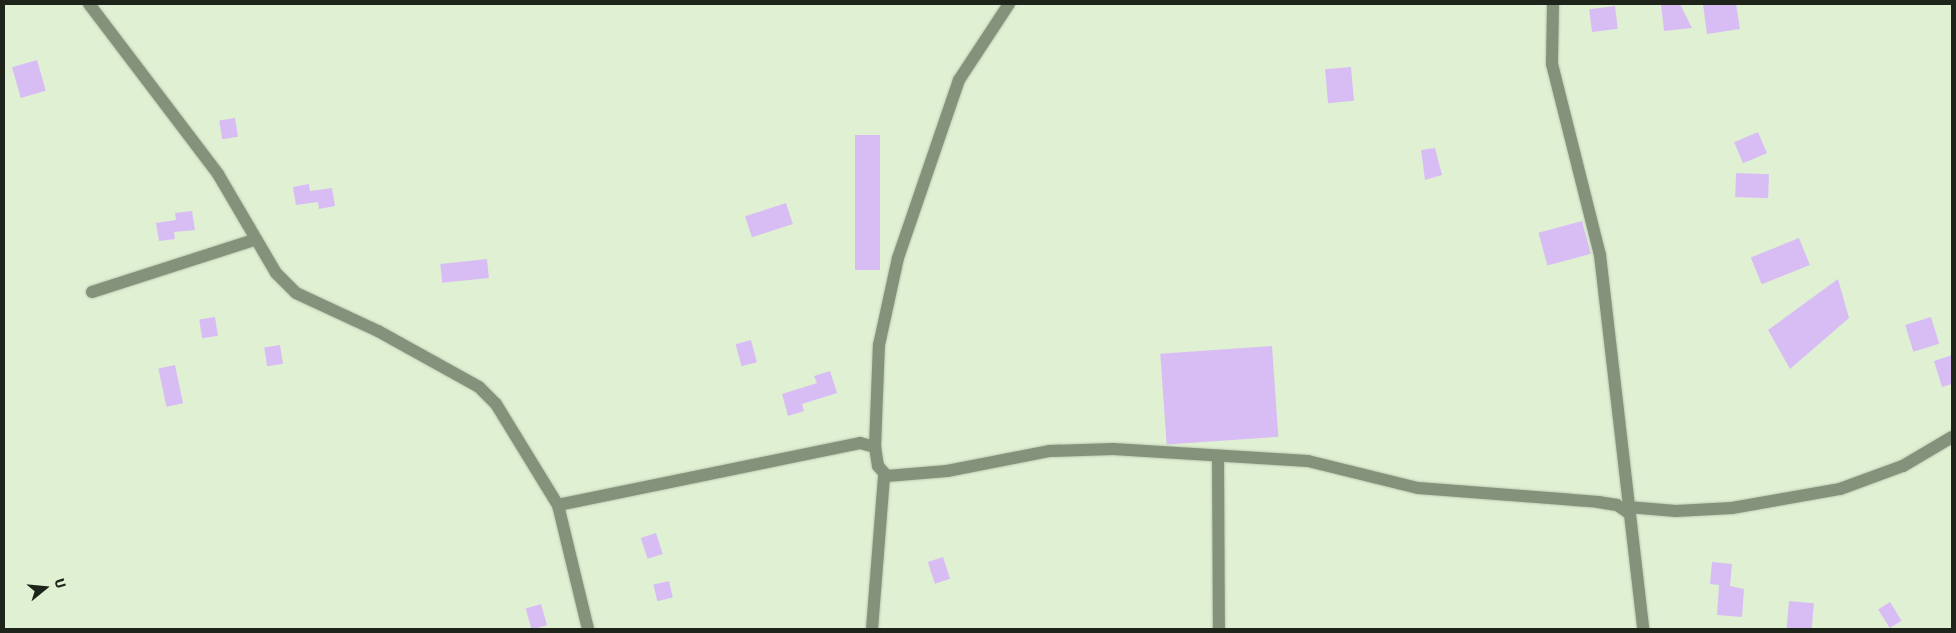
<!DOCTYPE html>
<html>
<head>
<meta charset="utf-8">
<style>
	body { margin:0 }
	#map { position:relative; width:1956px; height:633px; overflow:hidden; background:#e0f0d3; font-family:Signika,sans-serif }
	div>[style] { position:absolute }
	.building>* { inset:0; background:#d8bdf5; transform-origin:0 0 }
	.roads { filter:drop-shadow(0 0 1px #bdcbb2) drop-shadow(0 0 1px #bdcbb2) }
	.minor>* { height:12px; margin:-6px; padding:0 6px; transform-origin:6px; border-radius:6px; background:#85927b }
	span { translate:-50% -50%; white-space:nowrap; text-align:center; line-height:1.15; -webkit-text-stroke:5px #e0f0d3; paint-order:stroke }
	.frame { position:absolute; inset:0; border:5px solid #1e2419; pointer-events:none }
	.north { position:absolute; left:20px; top:563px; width:50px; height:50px; -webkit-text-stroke:4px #e0f0d3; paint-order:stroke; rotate:73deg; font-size:14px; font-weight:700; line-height:20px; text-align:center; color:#1e2419 }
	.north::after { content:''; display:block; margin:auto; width:18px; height:22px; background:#1e2419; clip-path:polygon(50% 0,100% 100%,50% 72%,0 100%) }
</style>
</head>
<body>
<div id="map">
	<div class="building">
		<div style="clip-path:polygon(1661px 4px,1680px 4px,1692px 28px,1664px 31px)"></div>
		<div style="clip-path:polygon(1703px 4px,1736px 4px,1740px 29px,1707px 34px)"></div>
		<div style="left:1615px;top:6px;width:23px;height:26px;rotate:83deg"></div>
		<div style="left:37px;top:60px;width:32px;height:26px;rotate:74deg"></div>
		<div style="left:1351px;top:67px;width:34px;height:26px;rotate:85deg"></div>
		<div style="left:235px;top:118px;width:19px;height:16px;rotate:81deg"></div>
		<div style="left:1758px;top:132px;width:23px;height:26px;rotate:67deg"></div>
		<div style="left:855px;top:135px;width:25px;height:135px"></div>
		<div style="clip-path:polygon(1435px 148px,1442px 175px,1425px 180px,1421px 150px)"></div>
		<div style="left:1736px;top:173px;width:33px;height:24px;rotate:2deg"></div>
		<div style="clip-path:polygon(309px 184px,310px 191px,332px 188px,335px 206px,319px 209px,318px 202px,296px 205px,293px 187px)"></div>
		<div style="left:786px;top:203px;width:22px;height:43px;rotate:72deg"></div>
		<div style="clip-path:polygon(192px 211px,195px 230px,174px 232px,175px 239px,159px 241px,156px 223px,176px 220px,175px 213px)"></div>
		<div style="left:1582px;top:221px;width:34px;height:45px;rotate:75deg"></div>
		<div style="left:1799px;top:238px;width:29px;height:52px;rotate:68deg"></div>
		<div style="left:487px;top:259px;width:19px;height:47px;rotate:84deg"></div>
		<div style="clip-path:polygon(1838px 279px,1849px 318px,1790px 369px,1768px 330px)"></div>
		<div style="left:215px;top:317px;width:19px;height:16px;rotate:81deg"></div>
		<div style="left:1931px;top:317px;width:28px;height:27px;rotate:73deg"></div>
		<div style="left:751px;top:340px;width:23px;height:16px;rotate:75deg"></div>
		<div style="left:280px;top:345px;width:19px;height:16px;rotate:81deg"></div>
		<div style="left:1272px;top:346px;width:91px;height:112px;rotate:86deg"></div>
		<div style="clip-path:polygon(1952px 355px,1952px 384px,1942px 387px,1934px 361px)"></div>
		<div style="left:175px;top:365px;width:39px;height:17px;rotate:78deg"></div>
		<div style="clip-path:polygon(830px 371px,837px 393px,802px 404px,804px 411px,788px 416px,782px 394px,817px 383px,814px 376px)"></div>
		<div style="left:656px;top:533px;width:22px;height:16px;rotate:72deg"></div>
		<div style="left:943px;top:557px;width:23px;height:16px;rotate:72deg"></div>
		<div style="clip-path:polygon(1712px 562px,1732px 564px,1730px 586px,1744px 589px,1742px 617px,1717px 615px,1719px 585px,1710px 584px)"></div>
		<div style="left:669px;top:581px;width:17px;height:16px;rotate:77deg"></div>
		<div style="left:1789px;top:601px;width:25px;height:28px;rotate:5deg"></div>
		<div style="left:1890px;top:602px;width:22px;height:14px;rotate:58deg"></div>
		<div style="left:541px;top:604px;width:22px;height:16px;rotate:74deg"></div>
	</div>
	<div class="roads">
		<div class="minor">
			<div style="left:89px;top:4px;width:213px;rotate:52.8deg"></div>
			<div style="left:218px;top:174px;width:115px;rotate:59.6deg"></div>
			<div style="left:276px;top:273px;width:28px;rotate:45deg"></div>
			<div style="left:296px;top:293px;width:90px;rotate:24.9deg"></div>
			<div style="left:378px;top:331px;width:115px;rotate:29deg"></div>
			<div style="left:479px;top:387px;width:24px;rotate:45deg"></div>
			<div style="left:496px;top:404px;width:119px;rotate:58.5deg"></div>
			<div style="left:558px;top:505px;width:308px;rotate:-11.6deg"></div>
			<div style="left:860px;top:443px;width:16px;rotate:15deg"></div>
			<div style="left:875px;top:447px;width:19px;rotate:81deg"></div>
			<div style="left:878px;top:466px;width:13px;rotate:48deg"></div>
			<div style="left:887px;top:476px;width:60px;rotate:-4.8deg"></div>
			<div style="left:947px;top:471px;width:105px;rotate:-11deg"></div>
			<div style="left:1050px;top:451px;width:63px;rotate:-1.8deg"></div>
			<div style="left:1113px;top:449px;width:195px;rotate:3.5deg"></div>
			<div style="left:1308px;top:461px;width:113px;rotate:13.8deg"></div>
			<div style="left:1418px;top:488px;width:181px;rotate:4.4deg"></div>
			<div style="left:1598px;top:502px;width:19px;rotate:9deg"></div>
			<div style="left:1617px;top:505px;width:14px;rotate:34deg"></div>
			<div style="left:1553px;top:4px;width:60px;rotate:91deg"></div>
			<div style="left:1552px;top:64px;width:197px;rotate:75.9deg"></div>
			<div style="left:1600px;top:255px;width:376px;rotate:83.4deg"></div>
			<div style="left:92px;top:292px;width:170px;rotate:-17.8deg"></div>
			<div style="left:875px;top:447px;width:102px;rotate:-87.8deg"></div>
			<div style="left:879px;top:345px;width:89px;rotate:-77.7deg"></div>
			<div style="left:898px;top:258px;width:188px;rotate:-71.1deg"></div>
			<div style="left:959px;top:80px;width:91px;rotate:-56.7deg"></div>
			<div style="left:1218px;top:456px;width:173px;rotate:89.7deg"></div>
			<div style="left:558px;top:505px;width:128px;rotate:76.4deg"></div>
			<div style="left:1628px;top:507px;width:48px;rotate:4.8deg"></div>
			<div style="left:1676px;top:511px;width:56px;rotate:-3.1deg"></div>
			<div style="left:1732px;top:508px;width:110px;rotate:-10deg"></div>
			<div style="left:1840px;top:489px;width:67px;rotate:-20.1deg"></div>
			<div style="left:1903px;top:466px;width:57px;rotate:-30.6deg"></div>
			<div style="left:872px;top:629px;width:154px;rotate:-85.5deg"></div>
		</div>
	</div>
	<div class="frame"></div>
	<div class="north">U</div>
</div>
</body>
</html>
